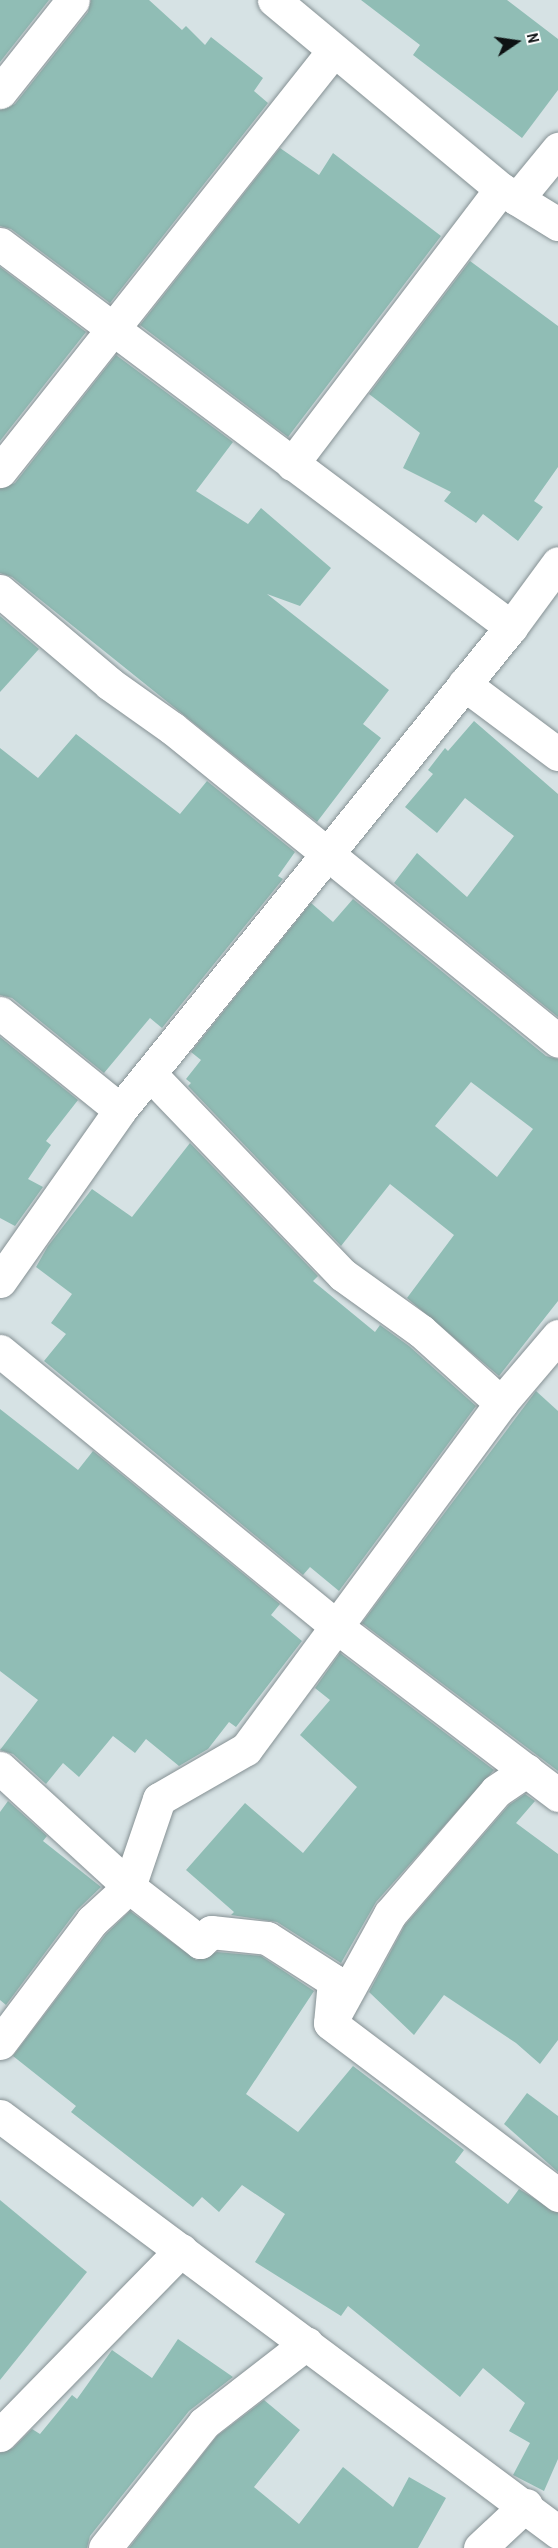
<!DOCTYPE html>
<html>
<head>
<meta charset="utf-8">
<style>
	body { margin:0 }
	#map { position:relative; width:558px; height:2548px; overflow:hidden; background:#d6e2e4; font-family:"Archivo Narrow",sans-serif }
	div>[style] { position:absolute }
	.building>* { inset:0; background:#90bdb5 }
	.roads { filter:drop-shadow(0 0 2px #869194) drop-shadow(0 0 2px #869194) }
	.minor>* { height:33px; margin:-16.5px; padding:0 16.5px; transform-origin:16.5px; border-radius:16.5px; background:#fff }
	span { translate:-50% -50%; white-space:nowrap; text-align:center; line-height:1.15; -webkit-text-stroke:4.5px #fff; paint-order:stroke }
	.north { position:absolute; left:486px; top:12px; width:60px; height:60px; -webkit-text-stroke:4px #fff; paint-order:stroke; rotate:77deg; font-size:16px; font-weight:700; line-height:24px; text-align:center; color:#0e1213 }
	.north::after { content:''; display:block; margin:auto; width:21px; height:27px; background:#0e1213; clip-path:polygon(50% 0,100% 100%,50% 72%,0 100%) }
</style>
</head>
<body>
<div id="map">
	<div class="building">
		<div style="clip-path:polygon(0 0,49px 0,0 62px)"></div>
		<div style="clip-path:polygon(91px 0,149px 0,182px 30px,186px 26px,205px 45px,211px 37px,263px 78px,254px 91px,268px 103px,110px 303px,11px 229px,0 226px,0 110px,15px 104px,88px 12px)"></div>
		<div style="clip-path:polygon(361px 0,507px 0,558px 39px,558px 90px,522px 138px,413px 55px,420px 45px)"></div>
		<div style="clip-path:polygon(280px 148px,319px 175px,333px 153px,441px 236px,288px 437px,140px 325px)"></div>
		<div style="clip-path:polygon(470px 261px,558px 326px,558px 467px,534px 501px,543px 507px,518px 541px,483px 514px,476px 523px,444px 501px,451px 492px,403px 468px,420px 433px,369px 394px)"></div>
		<div style="clip-path:polygon(0 267px,86px 332px,0 441px)"></div>
		<div style="clip-path:polygon(116px 355px,233px 442px,196px 491px,248px 524px,261px 508px,331px 568px,300px 606px,267px 594px,389px 690px,363px 724px,381px 738px,317px 822px,12px 577px,0 573px,0 489px,15px 483px)"></div>
		<div style="clip-path:polygon(0 616px,39px 649px,0 692px)"></div>
		<div style="clip-path:polygon(474px 721px,558px 794px,558px 1017px,394px 883px,417px 853px,467px 897px,514px 836px,465px 798px,437px 833px,405px 807px,433px 774px,428px 770px,445px 748px,448px 751px)"></div>
		<div style="clip-path:polygon(76px 734px,180px 814px,207px 781px,295px 852px,278px 876px,283px 879px,162px 1028px,150px 1018px,104px 1073px,12px 998px,0 995px,0 748px,38px 778px)"></div>
		<div style="clip-path:polygon(evenodd,353px 899px,546px 1056px,558px 1059px,558px 1301px,499px 1376px,407px 1298px,454px 1235px,390px 1184px,341px 1246px,188px 1086px,191px 1083px,186px 1079px,201px 1060px,191px 1052px,311px 903px,333px 922px,353px 899px,471px 1082px,533px 1129px,497px 1177px,435px 1126px,471px 1082px)"></div>
		<div style="clip-path:polygon(0 1037px,78px 1100px,46px 1141px,51px 1145px,28px 1179px,43px 1187px,15px 1226px,0 1218px)"></div>
		<div style="clip-path:polygon(190px 1143px,318px 1276px,313px 1281px,375px 1332px,380px 1325px,409px 1346px,476px 1406px,339px 1591px,310px 1567px,303px 1575px,44px 1361px,66px 1334px,51px 1323px,72px 1294px,36px 1267px,48px 1246px,92px 1189px,132px 1217px)"></div>
		<div style="clip-path:polygon(536px 1391px,558px 1411px,558px 1771px,362px 1623px)"></div>
		<div style="clip-path:polygon(0 1409px,78px 1470px,93px 1451px,280px 1604px,271px 1615px,302px 1641px,236px 1727px,229px 1722px,208px 1749px,179px 1766px,146px 1739px,135px 1753px,113px 1736px,79px 1777px,63px 1763px,46px 1784px,13px 1754px,0 1750px,38px 1700px,0 1671px)"></div>
		<div style="clip-path:polygon(340px 1653px,494px 1770px,376px 1902px,341px 1963px,277px 1922px,231px 1915px,234px 1912px,186px 1870px,245px 1803px,303px 1853px,357px 1787px,300px 1735px,330px 1700px,315px 1688px)"></div>
		<div style="clip-path:polygon(525px 1794px,535px 1801px,516px 1823px,558px 1854px,558px 2040px,540px 2064px,516px 2043px,444px 1995px,414px 2035px,369px 1992px,405px 1925px,509px 1805px)"></div>
		<div style="clip-path:polygon(8px 1801px,47px 1836px,43px 1841px,101px 1887px,77px 1910px,6px 2005px,0 2000px,0 1812px)"></div>
		<div style="clip-path:polygon(130px 1911px,196px 1960px,217px 1952px,261px 1956px,314px 1991px,246px 2094px,298px 2132px,353px 2066px,464px 2150px,455px 2162px,508px 2204px,519px 2189px,558px 2213px,558px 2459px,544px 2491px,513px 2475px,530px 2443px,509px 2431px,525px 2403px,483px 2368px,460px 2397px,348px 2306px,341px 2316px,255px 2262px,285px 2214px,242px 2185px,219px 2212px,202px 2197px,193px 2207px,71px 2112px,76px 2106px,13px 2056px,106px 1934px)"></div>
		<div style="clip-path:polygon(527px 2093px,558px 2116px,558px 2172px,504px 2124px)"></div>
		<div style="clip-path:polygon(0 2200px,87px 2272px,0 2380px)"></div>
		<div style="clip-path:polygon(178px 2339px,233px 2377px,189px 2411px,90px 2536px,87px 2548px,0 2548px,0 2453px,13px 2448px,32px 2429px,40px 2434px,72px 2395px,77px 2399px,112px 2350px,152px 2378px)"></div>
		<div style="clip-path:polygon(264px 2400px,300px 2430px,254px 2487px,299px 2524px,343px 2467px,393px 2507px,409px 2477px,446px 2498px,418px 2548px,129px 2548px,217px 2436px)"></div>
	</div>
	<div class="roads">
		<div class="minor">
			<div style="left:274px;top:0;width:295px;rotate:39.8deg"></div>
			<div style="left:501px;top:189px;width:67px;rotate:31.6deg"></div>
			<div style="left:0;top:92px;width:117px;rotate:-51.6deg"></div>
			<div style="left:517px;top:199px;width:65px;rotate:-50.6deg"></div>
			<div style="left:0;top:244px;width:639px;rotate:36.85deg"></div>
			<div style="left:292px;top:464px;width:345px;rotate:-52.8deg"></div>
			<div style="left:0;top:471px;width:537px;rotate:-51.57deg"></div>
			<div style="left:0;top:591px;width:144px;rotate:40.2deg"></div>
			<div style="left:110px;top:684px;width:76px;rotate:35.4deg"></div>
			<div style="left:172px;top:728px;width:497px;rotate:39deg"></div>
			<div style="left:464px;top:684px;width:117px;rotate:36.7deg"></div>
			<div style="left:0;top:1013px;width:154px;rotate:38.9deg"></div>
			<div style="left:151px;top:1075px;width:277px;rotate:46.2deg"></div>
			<div style="left:343px;top:1275px;width:96px;rotate:35.7deg"></div>
			<div style="left:421px;top:1331px;width:108px;rotate:42deg"></div>
			<div style="left:0;top:1281px;width:209px;rotate:-54.9deg"></div>
			<div style="left:120px;top:1110px;width:621px;rotate:-51.01deg"></div>
			<div style="left:511px;top:627px;width:79px;rotate:-53.7deg"></div>
			<div style="left:0;top:1351px;width:436px;rotate:39.3deg"></div>
			<div style="left:337px;top:1627px;width:278px;rotate:37.2deg"></div>
			<div style="left:0;top:1768px;width:180px;rotate:42.5deg"></div>
			<div style="left:133px;top:1890px;width:85px;rotate:37.8deg"></div>
			<div style="left:200px;top:1942px;width:15px;rotate:-42deg"></div>
			<div style="left:211px;top:1932px;width:56px;rotate:6.1deg"></div>
			<div style="left:267px;top:1938px;width:80px;rotate:32.7deg"></div>
			<div style="left:334px;top:1981px;width:42px;rotate:95.4deg"></div>
			<div style="left:330px;top:2023px;width:286px;rotate:37deg"></div>
			<div style="left:335px;top:2014px;width:114px;rotate:-61.2deg"></div>
			<div style="left:390px;top:1914px;width:162px;rotate:-49.2deg"></div>
			<div style="left:496px;top:1791px;width:37px;rotate:-34deg"></div>
			<div style="left:0;top:2043px;width:153px;rotate:-53deg"></div>
			<div style="left:92px;top:1921px;width:50px;rotate:-42.6deg"></div>
			<div style="left:129px;top:1887px;width:93px;rotate:-71.2deg"></div>
			<div style="left:159px;top:1799px;width:100px;rotate:-29.9deg"></div>
			<div style="left:246px;top:1749px;width:430px;rotate:-53.6deg"></div>
			<div style="left:501px;top:1403px;width:88px;rotate:-49.6deg"></div>
			<div style="left:0;top:2116px;width:696px;rotate:36.71deg"></div>
			<div style="left:0;top:2435px;width:259px;rotate:-45.6deg"></div>
			<div style="left:105px;top:2548px;width:159px;rotate:-51.6deg"></div>
			<div style="left:204px;top:2423px;width:130px;rotate:-37.8deg"></div>
			<div style="left:480px;top:2548px;width:63px;rotate:-43.1deg"></div>
		</div>
	</div>
	<div class="north">N</div>
</div>
</body>
</html>
